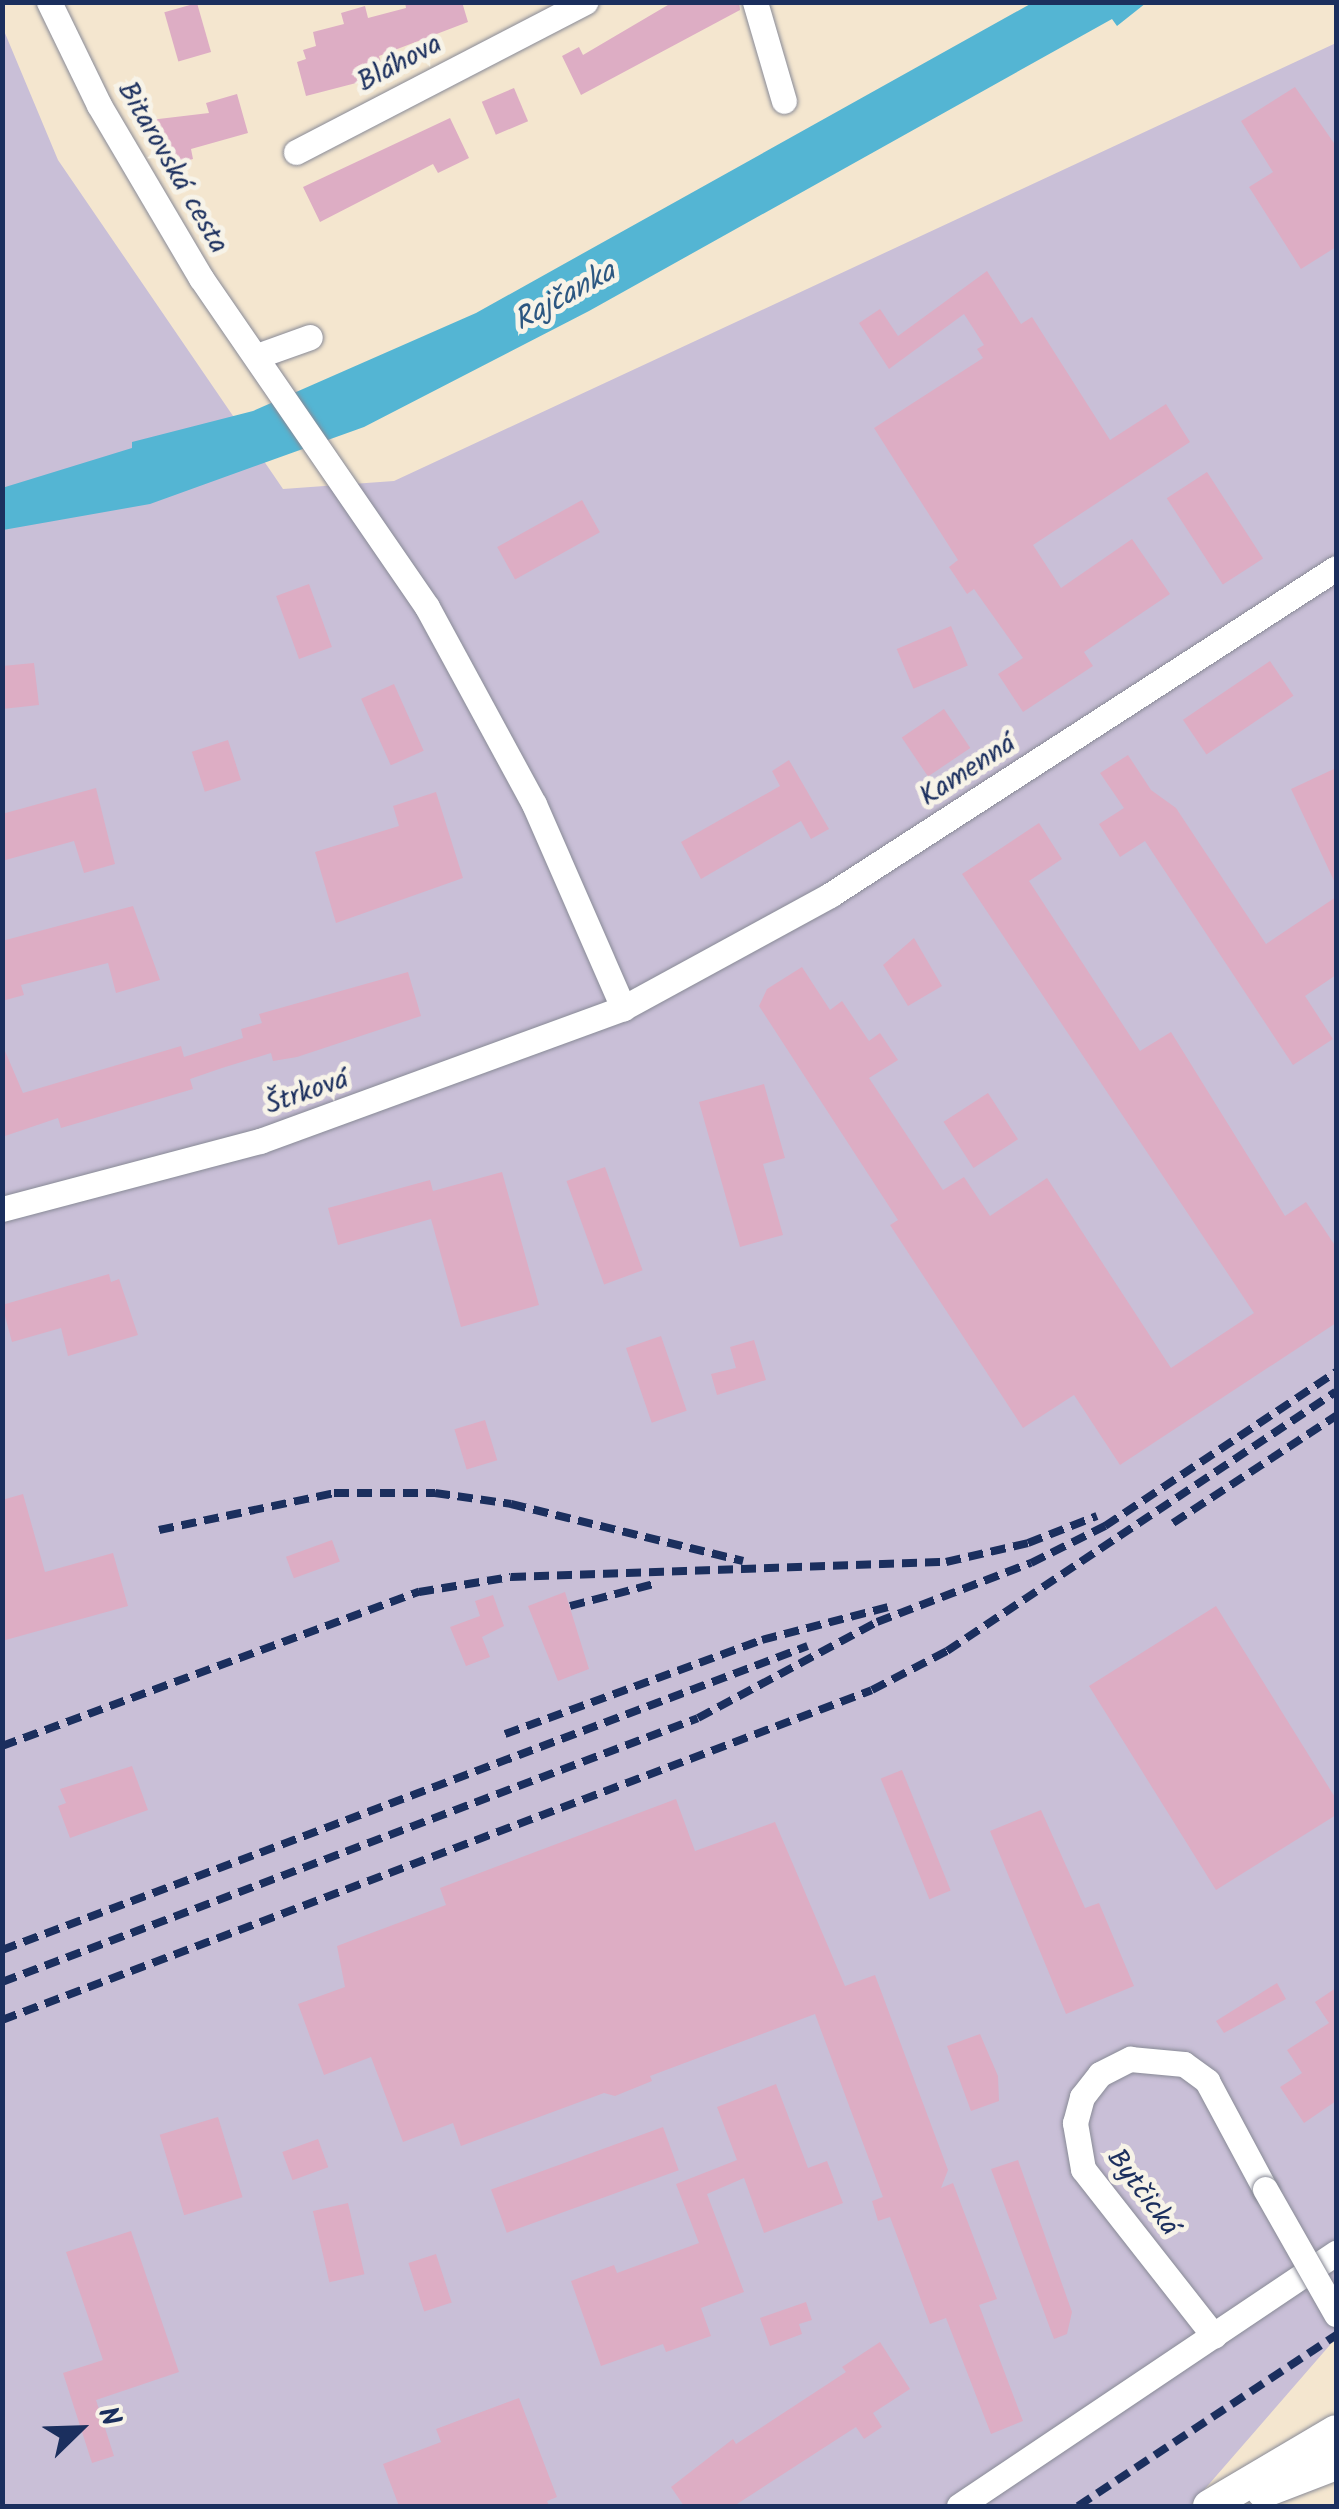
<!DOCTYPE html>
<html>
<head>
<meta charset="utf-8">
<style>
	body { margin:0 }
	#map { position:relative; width:1339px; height:2509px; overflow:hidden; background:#f4e6cf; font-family:Kalam,sans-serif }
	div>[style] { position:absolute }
	.industrial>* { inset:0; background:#c9bfd7 }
	.water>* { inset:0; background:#54b5d3 }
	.building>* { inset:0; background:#ddadc4; transform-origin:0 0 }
	.roads { filter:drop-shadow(0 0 2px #888a96) drop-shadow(0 0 2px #888a96) }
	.minor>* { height:25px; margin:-12.5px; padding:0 12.5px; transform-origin:12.5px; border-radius:12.5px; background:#fff }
	.major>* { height:32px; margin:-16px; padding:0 16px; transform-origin:16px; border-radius:16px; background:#fff }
	.rail>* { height:8px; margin-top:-4px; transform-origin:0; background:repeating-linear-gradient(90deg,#1b2f5e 0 15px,transparent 0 23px) }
	.bridges { filter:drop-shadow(0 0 2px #888a96) drop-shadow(0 0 2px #888a96) }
	.minor-bridge>* { height:25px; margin:-12.5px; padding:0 12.5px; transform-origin:12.5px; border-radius:12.5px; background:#fff }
	span { translate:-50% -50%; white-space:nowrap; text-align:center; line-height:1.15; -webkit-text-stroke:10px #f7f3e8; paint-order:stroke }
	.street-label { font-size:28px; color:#1b2f5e }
	.water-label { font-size:30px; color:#2c5781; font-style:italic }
	.frame { position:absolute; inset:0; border:5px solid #1b2f5e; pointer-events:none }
	.north { position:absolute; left:30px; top:2379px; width:100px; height:100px; -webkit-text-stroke:8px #f7f3e8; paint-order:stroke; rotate:67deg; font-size:28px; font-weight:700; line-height:40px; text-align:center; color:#1b2f5e }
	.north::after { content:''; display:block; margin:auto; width:35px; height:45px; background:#1b2f5e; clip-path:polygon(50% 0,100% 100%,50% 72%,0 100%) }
</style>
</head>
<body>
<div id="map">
	<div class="industrial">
		<div style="clip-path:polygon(2px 26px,58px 160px,283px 489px,394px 481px,1336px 43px,1336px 2338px,1190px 2506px,3px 2506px)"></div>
	</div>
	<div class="water">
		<div style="clip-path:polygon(1032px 3px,1146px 3px,1117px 26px,1112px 19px,589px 311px,364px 427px,150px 504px,3px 530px,2px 488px,132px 448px,132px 442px,253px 411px,476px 313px)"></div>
	</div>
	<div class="building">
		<div style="clip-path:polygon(405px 2px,462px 2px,468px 22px,379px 56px,382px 66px,358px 72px,360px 82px,306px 96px,297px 62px,306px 59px,303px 50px,316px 46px,313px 32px,344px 24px,341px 13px,365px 6px,368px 18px,406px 8px)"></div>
		<div style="clip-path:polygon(673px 2px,739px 2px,740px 10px,581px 95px,562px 56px,579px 47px,583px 55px)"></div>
		<div style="left:197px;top:3px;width:51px;height:34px;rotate:74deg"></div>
		<div style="clip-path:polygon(1295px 87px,1336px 146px,1336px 247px,1301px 269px,1249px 187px,1273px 172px,1241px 121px)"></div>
		<div style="left:514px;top:88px;width:36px;height:35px;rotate:67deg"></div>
		<div style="clip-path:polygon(237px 94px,248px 133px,191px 149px,193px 159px,163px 167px,150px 120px,209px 113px,206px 103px)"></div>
		<div style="clip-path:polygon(450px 118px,469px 158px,438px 173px,433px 164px,320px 222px,303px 187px)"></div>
		<div style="clip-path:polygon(987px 271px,1021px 324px,1032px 317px,1110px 440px,1166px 404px,1190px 442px,1033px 545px,1061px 588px,1132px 539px,1170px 594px,1084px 652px,1093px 666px,1023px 712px,998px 674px,1023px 658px,974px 589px,967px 594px,949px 567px,958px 560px,874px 428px,983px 358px,977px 349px,984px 345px,964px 314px,889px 369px,859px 323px,880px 309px,898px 336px)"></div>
		<div style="left:1207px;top:472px;width:103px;height:48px;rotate:57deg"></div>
		<div style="left:582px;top:500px;width:37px;height:97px;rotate:61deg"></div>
		<div style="left:309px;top:584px;width:67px;height:35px;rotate:70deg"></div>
		<div style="left:951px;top:626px;width:43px;height:59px;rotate:67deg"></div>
		<div style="left:1270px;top:661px;width:42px;height:105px;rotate:56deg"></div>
		<div style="clip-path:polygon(34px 663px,39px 705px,2px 709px,2px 666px)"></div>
		<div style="left:394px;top:684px;width:73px;height:36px;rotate:66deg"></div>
		<div style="left:944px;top:709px;width:47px;height:51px;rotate:56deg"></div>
		<div style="left:228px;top:740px;width:42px;height:38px;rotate:72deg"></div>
		<div style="clip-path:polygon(1128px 755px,1151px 790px,1176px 808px,1266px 944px,1336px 897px,1336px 975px,1305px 996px,1333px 1039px,1293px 1065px,1145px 841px,1120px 857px,1099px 824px,1124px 808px,1100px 773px)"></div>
		<div style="clip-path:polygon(789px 760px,829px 829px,811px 839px,801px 821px,701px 879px,681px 842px,780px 786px,772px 771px)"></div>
		<div style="clip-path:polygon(1336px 768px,1336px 885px,1291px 789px)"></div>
		<div style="clip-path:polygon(96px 788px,115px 864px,84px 873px,74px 841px,2px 861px,2px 814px)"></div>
		<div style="clip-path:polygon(436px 792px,463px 878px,336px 923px,315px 852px,399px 826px,393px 806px)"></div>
		<div style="clip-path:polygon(1039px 823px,1062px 859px,1029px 881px,1140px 1051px,1171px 1032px,1285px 1216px,1306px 1202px,1336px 1247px,1336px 1323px,1120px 1465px,1074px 1395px,1023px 1428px,890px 1225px,898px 1220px,759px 1006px,767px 989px,802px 967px,830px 1010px,842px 1001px,869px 1041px,880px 1033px,898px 1060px,869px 1078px,943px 1190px,964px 1177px,990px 1216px,1047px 1178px,1171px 1368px,1254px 1313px,962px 874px)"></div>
		<div style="clip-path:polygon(133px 906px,160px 980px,116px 993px,108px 963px,21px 985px,24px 995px,2px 1001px,2px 941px)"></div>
		<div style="clip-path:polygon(914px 938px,942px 986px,908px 1006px,883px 965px)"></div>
		<div style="clip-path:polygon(408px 972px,421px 1016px,297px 1057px,273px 1061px,271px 1053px,222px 1068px,190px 1079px,193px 1089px,61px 1128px,58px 1118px,2px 1137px,2px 1044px,23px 1093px,181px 1046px,184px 1057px,243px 1038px,241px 1029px,262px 1023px,259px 1014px)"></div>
		<div style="clip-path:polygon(764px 1084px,785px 1158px,763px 1164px,783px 1235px,740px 1247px,699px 1102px)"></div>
		<div style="left:988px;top:1093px;width:55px;height:53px;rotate:57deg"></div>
		<div style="left:605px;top:1167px;width:110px;height:41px;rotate:70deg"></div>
		<div style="clip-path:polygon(502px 1172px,539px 1305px,461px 1327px,431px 1219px,338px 1245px,328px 1208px,430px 1180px,433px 1191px)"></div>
		<div style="clip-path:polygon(109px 1274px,111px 1282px,119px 1279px,138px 1335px,68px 1356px,61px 1328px,12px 1342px,2px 1305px)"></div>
		<div style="left:661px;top:1336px;width:79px;height:37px;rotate:71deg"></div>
		<div style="clip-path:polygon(754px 1340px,766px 1380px,717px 1395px,711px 1374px,736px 1368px,730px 1347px)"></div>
		<div style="left:485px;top:1420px;width:42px;height:32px;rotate:73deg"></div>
		<div style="clip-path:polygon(23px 1494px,45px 1572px,113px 1553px,128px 1606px,2px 1641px,2px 1500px)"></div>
		<div style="left:332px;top:1540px;width:23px;height:49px;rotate:70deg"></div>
		<div style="clip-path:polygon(565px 1592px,589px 1669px,558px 1681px,528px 1606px)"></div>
		<div style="clip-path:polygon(493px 1595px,504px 1626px,482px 1637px,490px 1657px,466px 1666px,450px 1627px,480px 1616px,475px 1601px)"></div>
		<div style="clip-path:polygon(1216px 1606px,1336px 1799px,1336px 1815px,1216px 1890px,1089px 1686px)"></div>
		<div style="clip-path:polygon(132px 1766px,148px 1810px,70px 1838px,58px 1806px,66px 1803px,60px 1789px)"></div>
		<div style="left:902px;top:1770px;width:130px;height:23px;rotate:68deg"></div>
		<div style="clip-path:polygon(676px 1799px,695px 1851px,775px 1822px,845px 1986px,875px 1975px,948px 2170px,941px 2188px,953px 2183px,997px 2299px,979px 2305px,1023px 2421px,991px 2434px,946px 2318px,930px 2324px,890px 2217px,878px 2221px,872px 2201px,883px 2197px,815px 2014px,650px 2076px,652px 2081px,615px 2096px,604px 2093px,461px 2146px,453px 2123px,403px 2142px,371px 2057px,324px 2075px,298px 2004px,345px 1987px,337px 1946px,446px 1905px,440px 1888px)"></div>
		<div style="clip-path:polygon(1041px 1810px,1085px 1908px,1099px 1903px,1134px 1986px,1066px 2014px,990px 1831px)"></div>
		<div style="clip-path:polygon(1277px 1983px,1286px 1999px,1224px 2033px,1216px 2021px)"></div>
		<div style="clip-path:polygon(1336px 1988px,1336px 2101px,1304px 2123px,1280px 2087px,1302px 2073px,1287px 2050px,1329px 2023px,1315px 2002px)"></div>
		<div style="clip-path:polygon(980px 2034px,998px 2076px,999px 2101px,971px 2111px,947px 2046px)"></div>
		<div style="clip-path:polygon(776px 2084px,808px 2168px,827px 2161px,843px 2203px,764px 2233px,744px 2178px,707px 2194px,744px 2292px,701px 2308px,711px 2336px,666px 2352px,663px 2344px,601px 2366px,571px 2281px,614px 2265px,617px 2273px,699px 2243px,676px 2184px,737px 2160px,717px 2107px)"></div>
		<div style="left:218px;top:2117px;width:84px;height:61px;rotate:73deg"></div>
		<div style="left:663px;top:2127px;width:46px;height:183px;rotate:70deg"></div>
		<div style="left:318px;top:2139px;width:30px;height:38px;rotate:70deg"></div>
		<div style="clip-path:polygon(1018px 2160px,1072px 2312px,1067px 2334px,1054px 2339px,991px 2169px)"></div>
		<div style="left:348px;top:2203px;width:73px;height:36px;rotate:77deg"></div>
		<div style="clip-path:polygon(131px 2231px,179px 2372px,96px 2400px,114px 2456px,92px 2463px,63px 2373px,103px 2360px,66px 2252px)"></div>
		<div style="left:436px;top:2254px;width:51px;height:29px;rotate:72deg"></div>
		<div style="clip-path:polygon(806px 2302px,812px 2320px,799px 2324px,802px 2334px,770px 2346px,760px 2318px)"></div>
		<div style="clip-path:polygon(880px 2342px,910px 2389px,873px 2413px,882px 2427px,864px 2439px,856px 2427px,734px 2506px,684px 2506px,671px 2487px,733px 2439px,736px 2444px,846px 2372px,842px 2367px)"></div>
		<div style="clip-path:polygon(519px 2398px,557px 2497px,547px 2501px,549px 2506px,399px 2506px,383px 2464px,441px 2442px,436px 2429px)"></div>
	</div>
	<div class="roads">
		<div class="minor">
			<div style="left:49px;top:2px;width:114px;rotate:64.1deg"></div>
			<div style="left:99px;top:105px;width:201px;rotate:59.5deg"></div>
			<div style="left:201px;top:278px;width:399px;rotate:55.5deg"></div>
			<div style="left:427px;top:607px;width:224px;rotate:61.5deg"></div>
			<div style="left:534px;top:804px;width:223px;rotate:66.4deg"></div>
			<div style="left:755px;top:2px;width:103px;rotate:73.7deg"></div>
			<div style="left:296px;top:152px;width:326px;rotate:-27.4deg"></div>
			<div style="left:257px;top:356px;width:56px;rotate:-19.7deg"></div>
			<div style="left:2px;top:1209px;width:267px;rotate:-14.8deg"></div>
			<div style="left:260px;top:1141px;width:387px;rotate:-20.1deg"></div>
			<div style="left:623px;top:1008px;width:236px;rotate:-28.6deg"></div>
			<div style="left:830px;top:895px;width:602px;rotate:-32.87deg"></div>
			<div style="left:1214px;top:2336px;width:212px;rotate:-128.1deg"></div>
			<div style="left:1083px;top:2169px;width:47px;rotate:-99.9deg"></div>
			<div style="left:1075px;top:2123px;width:27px;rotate:-75deg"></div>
			<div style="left:1082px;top:2097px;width:29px;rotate:-52deg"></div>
			<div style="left:1100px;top:2074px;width:34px;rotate:-27deg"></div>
			<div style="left:1130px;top:2059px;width:54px;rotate:5.3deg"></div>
			<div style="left:1184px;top:2064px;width:29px;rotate:36deg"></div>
			<div style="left:1207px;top:2081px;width:123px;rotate:61.8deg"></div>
			<div style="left:959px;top:2506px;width:454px;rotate:-33.9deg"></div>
		</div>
		<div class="major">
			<div style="left:1263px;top:2492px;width:78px;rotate:-21deg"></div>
			<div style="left:1209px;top:2506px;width:147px;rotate:-30.6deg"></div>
		</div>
	</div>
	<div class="rail">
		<div style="left:1173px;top:1523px;width:195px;rotate:-33.3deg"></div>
		<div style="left:159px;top:1530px;width:179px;rotate:-11.9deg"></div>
		<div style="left:334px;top:1493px;width:101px"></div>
		<div style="left:435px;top:1493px;width:77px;rotate:8.2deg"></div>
		<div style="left:511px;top:1504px;width:239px;rotate:13.8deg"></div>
		<div style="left:570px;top:1606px;width:90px;rotate:-14.8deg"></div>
		<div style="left:505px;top:1734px;width:274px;rotate:-20.1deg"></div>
		<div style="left:762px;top:1640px;width:130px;rotate:-14.7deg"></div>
		<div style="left:2px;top:1746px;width:445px;rotate:-20.3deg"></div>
		<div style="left:419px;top:1592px;width:93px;rotate:-9.3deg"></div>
		<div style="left:511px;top:1577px;width:435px;rotate:-2deg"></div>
		<div style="left:946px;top:1562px;width:84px;rotate:-13deg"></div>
		<div style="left:1028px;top:1543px;width:74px;rotate:-21.4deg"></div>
		<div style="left:2px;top:1950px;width:861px;rotate:-20.67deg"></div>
		<div style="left:2px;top:1982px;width:744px;rotate:-20.77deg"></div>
		<div style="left:698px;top:1718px;width:203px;rotate:-28.2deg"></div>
		<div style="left:877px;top:1622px;width:165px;rotate:-21deg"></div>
		<div style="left:1031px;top:1563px;width:83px;rotate:-26.6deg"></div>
		<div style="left:1105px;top:1526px;width:278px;rotate:-33.7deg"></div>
		<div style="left:2px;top:2020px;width:930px;rotate:-20.77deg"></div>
		<div style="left:872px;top:1690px;width:85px;rotate:-27.5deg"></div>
		<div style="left:947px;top:1651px;width:467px;rotate:-33.7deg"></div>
		<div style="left:1078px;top:2506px;width:310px;rotate:-33.5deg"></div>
	</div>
	<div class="bridges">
		<div class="minor-bridge">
			<div style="left:1265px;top:2189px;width:144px;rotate:60.4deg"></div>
		</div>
	</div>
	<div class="street-label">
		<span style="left:400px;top:64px;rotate:-28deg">Bláhova</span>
		<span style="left:172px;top:168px;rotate:60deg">Bitarovská cesta</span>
		<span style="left:968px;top:771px;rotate:-33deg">Kamenná</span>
		<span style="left:307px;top:1093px;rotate:-19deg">Štrková</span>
		<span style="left:1142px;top:2193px;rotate:53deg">Bytčická</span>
	</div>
	<div class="water-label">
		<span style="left:565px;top:297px;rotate:-29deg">Rajčanka</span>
	</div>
	<div class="frame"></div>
	<div class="north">N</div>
</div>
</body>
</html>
